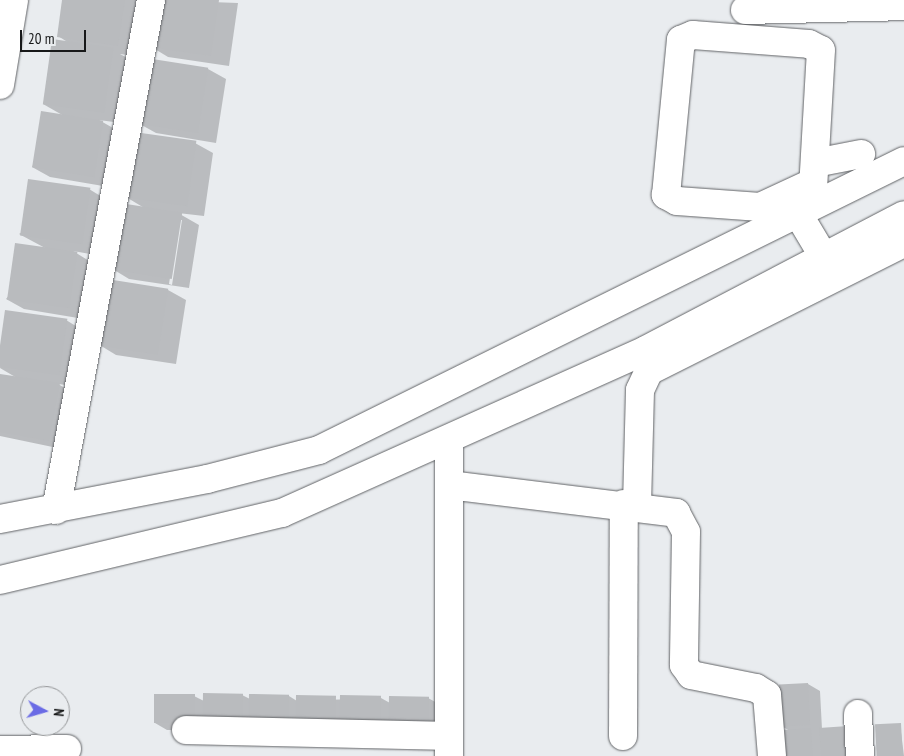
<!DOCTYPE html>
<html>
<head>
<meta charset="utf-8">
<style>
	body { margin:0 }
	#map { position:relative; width:904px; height:756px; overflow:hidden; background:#e9ecef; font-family:"PT Sans Narrow",sans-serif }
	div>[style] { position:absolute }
	.shadow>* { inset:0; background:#0003 }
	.building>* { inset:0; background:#b9bbbe; transform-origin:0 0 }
	.roads { filter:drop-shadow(0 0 1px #626467) drop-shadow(0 0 1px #626467) }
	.minor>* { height:28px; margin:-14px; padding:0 14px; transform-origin:14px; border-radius:14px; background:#fff }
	span { translate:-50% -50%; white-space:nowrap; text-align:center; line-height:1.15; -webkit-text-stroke:4.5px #e9ecef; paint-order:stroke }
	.north { position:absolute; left:20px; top:686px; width:50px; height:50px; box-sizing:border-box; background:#e9ecef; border:1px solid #959799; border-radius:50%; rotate:96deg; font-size:14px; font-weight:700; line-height:20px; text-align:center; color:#171819 }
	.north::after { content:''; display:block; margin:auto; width:18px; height:22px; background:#6a6be5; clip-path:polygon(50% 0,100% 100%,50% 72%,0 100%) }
	.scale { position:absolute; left:20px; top:30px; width:66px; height:22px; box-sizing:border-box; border:2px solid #171819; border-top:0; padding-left:6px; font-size:15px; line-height:18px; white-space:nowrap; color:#171819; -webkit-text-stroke:4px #e9ecef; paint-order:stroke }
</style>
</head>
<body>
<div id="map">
	<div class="shadow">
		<div style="clip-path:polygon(64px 0,145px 0,136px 56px,120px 54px,131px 60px,121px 123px,99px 120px,120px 132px,109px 187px,50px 177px,32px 167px,64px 116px,43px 104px,69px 43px,58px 36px)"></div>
		<div style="clip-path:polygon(157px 0,238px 3px,229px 66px,168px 57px,150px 46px)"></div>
		<div style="clip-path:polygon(148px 59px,208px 69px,226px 79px,216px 143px,156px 133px,138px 123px)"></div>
		<div style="clip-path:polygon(evenodd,195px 143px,213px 153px,204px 216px,178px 213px,199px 225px,189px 288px,129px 279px,111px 268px,146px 209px,126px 197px,195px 143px,179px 220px,182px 220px,172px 285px,169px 284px,179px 220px)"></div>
		<div style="clip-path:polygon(89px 189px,107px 200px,96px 255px,73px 251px,94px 264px,84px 319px,24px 309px,6px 299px,47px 249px,19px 234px)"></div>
		<div style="clip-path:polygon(108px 281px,168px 290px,186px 300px,176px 364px,116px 355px,98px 344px)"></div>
		<div style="clip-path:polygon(6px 311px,66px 320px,84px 331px,74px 386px,58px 384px,77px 395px,67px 450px,0 436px,0 375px,17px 378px,0 368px)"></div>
		<div style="clip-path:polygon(808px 684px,820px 691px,822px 729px,862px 756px,785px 756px,790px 731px,783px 727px)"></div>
		<div style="clip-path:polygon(242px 695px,250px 699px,289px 696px,297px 701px,381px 698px,390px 703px,428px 698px,441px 705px,440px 733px,167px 730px,155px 723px,194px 696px,204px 701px)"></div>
		<div style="clip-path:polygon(900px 724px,904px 756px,879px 756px)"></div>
	</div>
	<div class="building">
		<div style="clip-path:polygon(62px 0,125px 0,118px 46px,57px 37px)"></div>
		<div style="clip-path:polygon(156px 0,219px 0,211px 56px,149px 47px)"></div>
		<div style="left:52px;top:39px;width:62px;height:66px;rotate:8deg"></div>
		<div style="left:146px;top:58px;width:63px;height:66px;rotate:9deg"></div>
		<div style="left:41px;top:111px;width:63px;height:57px;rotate:9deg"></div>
		<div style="left:134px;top:132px;width:63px;height:66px;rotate:8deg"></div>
		<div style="left:28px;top:179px;width:63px;height:57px;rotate:8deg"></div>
		<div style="left:120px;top:203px;width:63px;height:67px;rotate:9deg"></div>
		<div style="left:15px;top:243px;width:63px;height:57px;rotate:8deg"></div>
		<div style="left:107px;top:279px;width:62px;height:67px;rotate:9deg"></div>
		<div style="left:5px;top:310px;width:63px;height:57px;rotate:8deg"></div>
		<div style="clip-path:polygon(0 374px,60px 383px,49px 441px,0 432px)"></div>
		<div style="left:808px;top:683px;width:42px;height:29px;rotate:87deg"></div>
		<div style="left:203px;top:693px;width:40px;height:30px;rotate:1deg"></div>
		<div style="left:154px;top:694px;width:41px;height:29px"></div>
		<div style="left:249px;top:694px;width:40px;height:29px;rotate:1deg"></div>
		<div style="left:296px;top:695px;width:40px;height:30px;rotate:1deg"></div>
		<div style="left:340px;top:695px;width:41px;height:30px;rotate:1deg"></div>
		<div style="left:389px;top:696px;width:40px;height:30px;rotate:1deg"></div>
		<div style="left:901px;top:723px;width:33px;height:26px;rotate:87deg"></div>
		<div style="left:848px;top:726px;width:30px;height:29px;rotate:86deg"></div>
		<div style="left:811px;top:728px;width:28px;height:29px;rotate:86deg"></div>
	</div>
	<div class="roads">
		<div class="minor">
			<div style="left:745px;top:10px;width:159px;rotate:-1.4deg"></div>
			<div style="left:0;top:85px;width:86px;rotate:-80.6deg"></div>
			<div style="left:815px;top:163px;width:47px;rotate:-11.1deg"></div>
			<div style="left:812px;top:183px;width:57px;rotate:155.2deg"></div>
			<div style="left:760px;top:207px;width:83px;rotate:-175.9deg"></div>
			<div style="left:677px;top:201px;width:13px;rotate:-151deg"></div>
			<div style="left:666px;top:195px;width:156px;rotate:-84.5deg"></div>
			<div style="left:681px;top:40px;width:13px;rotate:-23deg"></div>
			<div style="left:693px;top:35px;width:116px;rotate:4.4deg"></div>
			<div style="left:809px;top:44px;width:13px;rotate:27deg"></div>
			<div style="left:821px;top:50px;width:155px;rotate:93.3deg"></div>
			<div style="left:797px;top:212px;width:55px;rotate:59.2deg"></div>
			<div style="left:449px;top:485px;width:229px;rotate:7deg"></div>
			<div style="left:676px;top:513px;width:21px;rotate:62deg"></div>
			<div style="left:686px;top:532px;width:133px;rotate:90.9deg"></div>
			<div style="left:684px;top:665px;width:12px;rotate:55deg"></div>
			<div style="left:691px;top:675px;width:66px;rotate:11.3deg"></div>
			<div style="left:756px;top:688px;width:13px;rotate:32deg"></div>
			<div style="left:767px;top:695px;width:61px;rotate:85.3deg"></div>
			<div style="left:637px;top:505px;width:115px;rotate:-88.5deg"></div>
			<div style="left:640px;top:390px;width:21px;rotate:-65deg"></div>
			<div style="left:649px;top:371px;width:285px;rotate:-26.7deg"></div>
			<div style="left:56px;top:510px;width:519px;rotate:-79.45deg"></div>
			<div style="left:0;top:519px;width:211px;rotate:-10.9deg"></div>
			<div style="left:207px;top:479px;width:116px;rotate:-14.5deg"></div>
			<div style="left:319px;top:450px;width:652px;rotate:-26.29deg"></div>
			<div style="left:0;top:580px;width:290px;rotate:-13.4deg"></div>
			<div style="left:282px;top:513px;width:399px;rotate:-24.1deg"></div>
			<div style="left:646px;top:350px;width:291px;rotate:-27.6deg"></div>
			<div style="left:858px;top:714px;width:42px;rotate:87.3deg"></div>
			<div style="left:186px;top:730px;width:263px;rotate:1.3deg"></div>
			<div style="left:623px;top:736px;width:232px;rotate:-89.8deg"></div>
			<div style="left:0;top:750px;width:67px;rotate:-0.9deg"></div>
			<div style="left:449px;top:756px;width:315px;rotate:-90deg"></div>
		</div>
	</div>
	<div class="north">N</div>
	<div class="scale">20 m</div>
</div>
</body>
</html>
